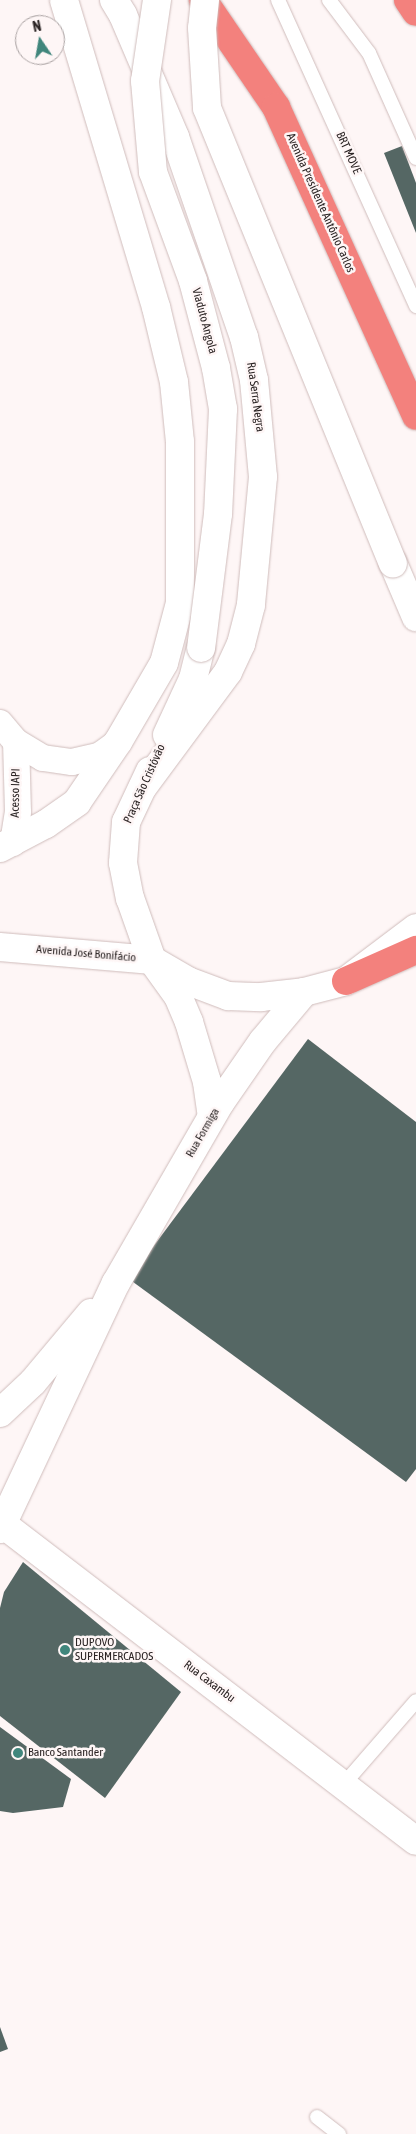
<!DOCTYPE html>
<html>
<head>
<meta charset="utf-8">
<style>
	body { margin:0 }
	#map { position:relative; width:416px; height:2134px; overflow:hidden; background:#fef6f6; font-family:"Asap Condensed",sans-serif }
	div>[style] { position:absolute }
	.building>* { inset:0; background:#556764 }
	.roads { filter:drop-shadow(0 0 1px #cfbcbb) drop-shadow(0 0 1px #cfbcbb) }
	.lane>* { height:14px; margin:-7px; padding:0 7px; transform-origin:7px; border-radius:7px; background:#fff }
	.street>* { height:26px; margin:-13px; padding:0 13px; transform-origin:13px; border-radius:13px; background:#fff }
	.secondary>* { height:28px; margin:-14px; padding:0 14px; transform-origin:14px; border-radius:14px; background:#fff }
	.highway>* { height:28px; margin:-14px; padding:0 14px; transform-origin:14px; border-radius:14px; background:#f3817d }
	.bridges { filter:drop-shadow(0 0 1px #cfbcbb) drop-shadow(0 0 1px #cfbcbb) }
	.secondary-bridge>* { height:28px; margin:-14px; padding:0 14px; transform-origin:14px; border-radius:14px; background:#fff }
	.dots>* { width:14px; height:14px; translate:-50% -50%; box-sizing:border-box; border:2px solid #fef6f6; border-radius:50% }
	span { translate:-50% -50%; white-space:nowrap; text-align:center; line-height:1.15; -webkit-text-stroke:5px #fef6f6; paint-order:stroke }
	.street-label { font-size:12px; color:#2b2424 }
	.poi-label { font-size:12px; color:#2b2424 }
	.left { translate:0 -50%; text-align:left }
	.north { position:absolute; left:15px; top:15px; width:50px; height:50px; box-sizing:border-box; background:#fef6f6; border:1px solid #aaa2a2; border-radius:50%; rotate:348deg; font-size:14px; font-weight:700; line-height:20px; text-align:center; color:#2b2424 }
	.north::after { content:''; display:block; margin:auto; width:18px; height:22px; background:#40867c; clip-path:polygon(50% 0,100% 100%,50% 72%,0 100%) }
</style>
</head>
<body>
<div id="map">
	<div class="building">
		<div style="clip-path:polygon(402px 146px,416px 183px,416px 233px,384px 153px)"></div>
		<div style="clip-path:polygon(308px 1039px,416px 1122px,416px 1469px,406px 1482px,129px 1279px)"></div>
		<div style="clip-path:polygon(23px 1562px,181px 1692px,105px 1798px,0 1716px,0 1608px,4px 1592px)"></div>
		<div style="clip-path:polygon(0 1727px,71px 1779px,63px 1807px,13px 1813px,0 1811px)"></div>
		<div style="clip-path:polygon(0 2027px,8px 2049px,0 2052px)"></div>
	</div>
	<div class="roads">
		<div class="lane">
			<div style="left:278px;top:0;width:336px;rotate:65.7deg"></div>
			<div style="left:329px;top:0;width:66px;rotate:53deg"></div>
			<div style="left:369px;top:53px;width:115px;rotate:65.9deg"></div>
			<div style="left:343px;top:1785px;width:111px;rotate:-49deg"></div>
			<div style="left:317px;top:2117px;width:28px;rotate:38deg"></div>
		</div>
		<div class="street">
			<div style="left:0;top:723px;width:25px;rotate:50deg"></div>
			<div style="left:16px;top:742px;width:31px;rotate:31deg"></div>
			<div style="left:43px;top:758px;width:29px;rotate:8deg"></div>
			<div style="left:72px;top:762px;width:28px;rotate:-13deg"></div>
			<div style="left:99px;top:756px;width:24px;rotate:-36deg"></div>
			<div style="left:13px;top:843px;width:31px;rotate:-81deg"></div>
			<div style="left:18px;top:812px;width:70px;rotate:-91.6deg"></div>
		</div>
		<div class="secondary">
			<div style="left:114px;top:0;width:17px;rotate:59deg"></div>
			<div style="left:123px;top:15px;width:133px;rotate:66.9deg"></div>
			<div style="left:175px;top:137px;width:212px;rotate:71deg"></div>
			<div style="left:244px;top:337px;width:44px;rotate:76.9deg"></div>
			<div style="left:254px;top:380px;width:97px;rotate:84.7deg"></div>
			<div style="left:263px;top:477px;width:129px;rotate:95.4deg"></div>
			<div style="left:251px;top:605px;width:40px;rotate:104.4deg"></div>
			<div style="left:241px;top:644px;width:31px;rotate:115deg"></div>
			<div style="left:228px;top:672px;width:143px;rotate:126.5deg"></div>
			<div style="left:393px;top:563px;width:59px;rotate:66.9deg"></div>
			<div style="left:167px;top:735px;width:62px;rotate:-65.1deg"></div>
			<div style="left:193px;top:679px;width:32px;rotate:-76deg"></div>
			<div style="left:150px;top:771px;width:56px;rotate:115.2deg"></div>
			<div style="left:126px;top:822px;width:41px;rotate:94.2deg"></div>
			<div style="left:123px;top:863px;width:36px;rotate:79deg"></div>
			<div style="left:130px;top:898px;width:66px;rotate:70.5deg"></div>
			<div style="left:152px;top:960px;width:42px;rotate:30.3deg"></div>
			<div style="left:188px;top:981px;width:43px;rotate:20.6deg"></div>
			<div style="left:228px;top:996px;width:33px;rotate:2deg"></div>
			<div style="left:261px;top:997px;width:43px;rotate:-6.6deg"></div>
			<div style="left:304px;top:992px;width:43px;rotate:-14.7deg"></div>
			<div style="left:346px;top:981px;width:88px;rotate:-37.1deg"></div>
			<div style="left:0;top:848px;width:52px;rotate:-27.6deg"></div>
			<div style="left:46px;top:824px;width:38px;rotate:-35deg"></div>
			<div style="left:77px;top:802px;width:73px;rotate:-55.7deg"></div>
			<div style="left:118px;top:742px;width:91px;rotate:-59.8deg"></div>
			<div style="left:164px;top:663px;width:62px;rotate:-75.1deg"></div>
			<div style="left:180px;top:603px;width:161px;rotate:-90deg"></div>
			<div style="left:180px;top:442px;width:60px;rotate:-95.7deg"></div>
			<div style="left:174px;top:382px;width:77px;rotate:-103.5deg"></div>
			<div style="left:156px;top:307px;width:320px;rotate:-106.7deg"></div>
			<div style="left:0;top:947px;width:153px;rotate:4.9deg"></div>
			<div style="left:152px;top:960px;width:44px;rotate:54.2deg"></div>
			<div style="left:178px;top:996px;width:28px;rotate:67deg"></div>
			<div style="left:189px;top:1022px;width:63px;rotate:73.3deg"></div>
			<div style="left:207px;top:1082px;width:34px;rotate:82deg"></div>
			<div style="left:0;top:1413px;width:45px;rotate:-43.2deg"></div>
			<div style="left:33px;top:1382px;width:90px;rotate:-50deg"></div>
			<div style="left:0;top:1522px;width:524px;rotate:37.48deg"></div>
			<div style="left:0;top:1529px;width:272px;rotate:-64.8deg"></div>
			<div style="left:116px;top:1283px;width:208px;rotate:-60deg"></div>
			<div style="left:220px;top:1103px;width:75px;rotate:-55.3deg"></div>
			<div style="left:263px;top:1041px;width:64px;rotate:-50.1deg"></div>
		</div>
		<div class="highway">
			<div style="left:203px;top:0;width:130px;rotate:55.7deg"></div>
			<div style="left:276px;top:107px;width:339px;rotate:65.6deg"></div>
			<div style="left:408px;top:0;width:14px;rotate:56deg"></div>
			<div style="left:346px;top:981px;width:77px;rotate:-23.9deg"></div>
		</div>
	</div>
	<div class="bridges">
		<div class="secondary-bridge">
			<div style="left:157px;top:0;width:82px;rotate:98.4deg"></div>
			<div style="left:145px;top:81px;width:91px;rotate:85deg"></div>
			<div style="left:153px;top:172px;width:116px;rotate:69.8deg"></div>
			<div style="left:193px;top:281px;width:90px;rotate:75.2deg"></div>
			<div style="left:216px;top:368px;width:42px;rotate:80.3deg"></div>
			<div style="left:223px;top:409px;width:105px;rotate:92.7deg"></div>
			<div style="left:218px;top:514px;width:135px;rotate:97.2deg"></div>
			<div style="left:205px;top:0;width:28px;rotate:96deg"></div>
			<div style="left:202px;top:28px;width:80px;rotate:86.4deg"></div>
			<div style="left:207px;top:108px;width:492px;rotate:67.8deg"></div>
		</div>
	</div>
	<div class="dots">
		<div style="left:65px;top:1650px;background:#40867c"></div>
		<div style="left:18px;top:1753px;background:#40867c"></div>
	</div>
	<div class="street-label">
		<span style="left:348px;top:153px;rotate:66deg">BRT MOVE</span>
		<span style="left:320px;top:203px;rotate:66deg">Avenida Presidente Antônio Carlos</span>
		<span style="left:204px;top:321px;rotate:75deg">Viaduto Angola</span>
		<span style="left:255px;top:397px;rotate:82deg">Rua Serra Negra</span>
		<span style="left:145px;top:784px;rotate:-66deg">Praça São Cristóvão</span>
		<span style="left:16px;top:793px;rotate:-89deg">Acesso IAPI</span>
		<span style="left:86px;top:954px;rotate:5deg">Avenida José Bonifácio</span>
		<span style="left:203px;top:1133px;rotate:-60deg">Rua Formiga</span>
		<span style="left:209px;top:1682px;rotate:37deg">Rua Caxambu</span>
	</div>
	<div class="poi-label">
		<span class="left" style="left:75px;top:1650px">DUPOVO<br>SUPERMERCADOS</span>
		<span class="left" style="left:28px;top:1753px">Banco Santander</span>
	</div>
	<div class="north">N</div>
</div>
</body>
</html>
